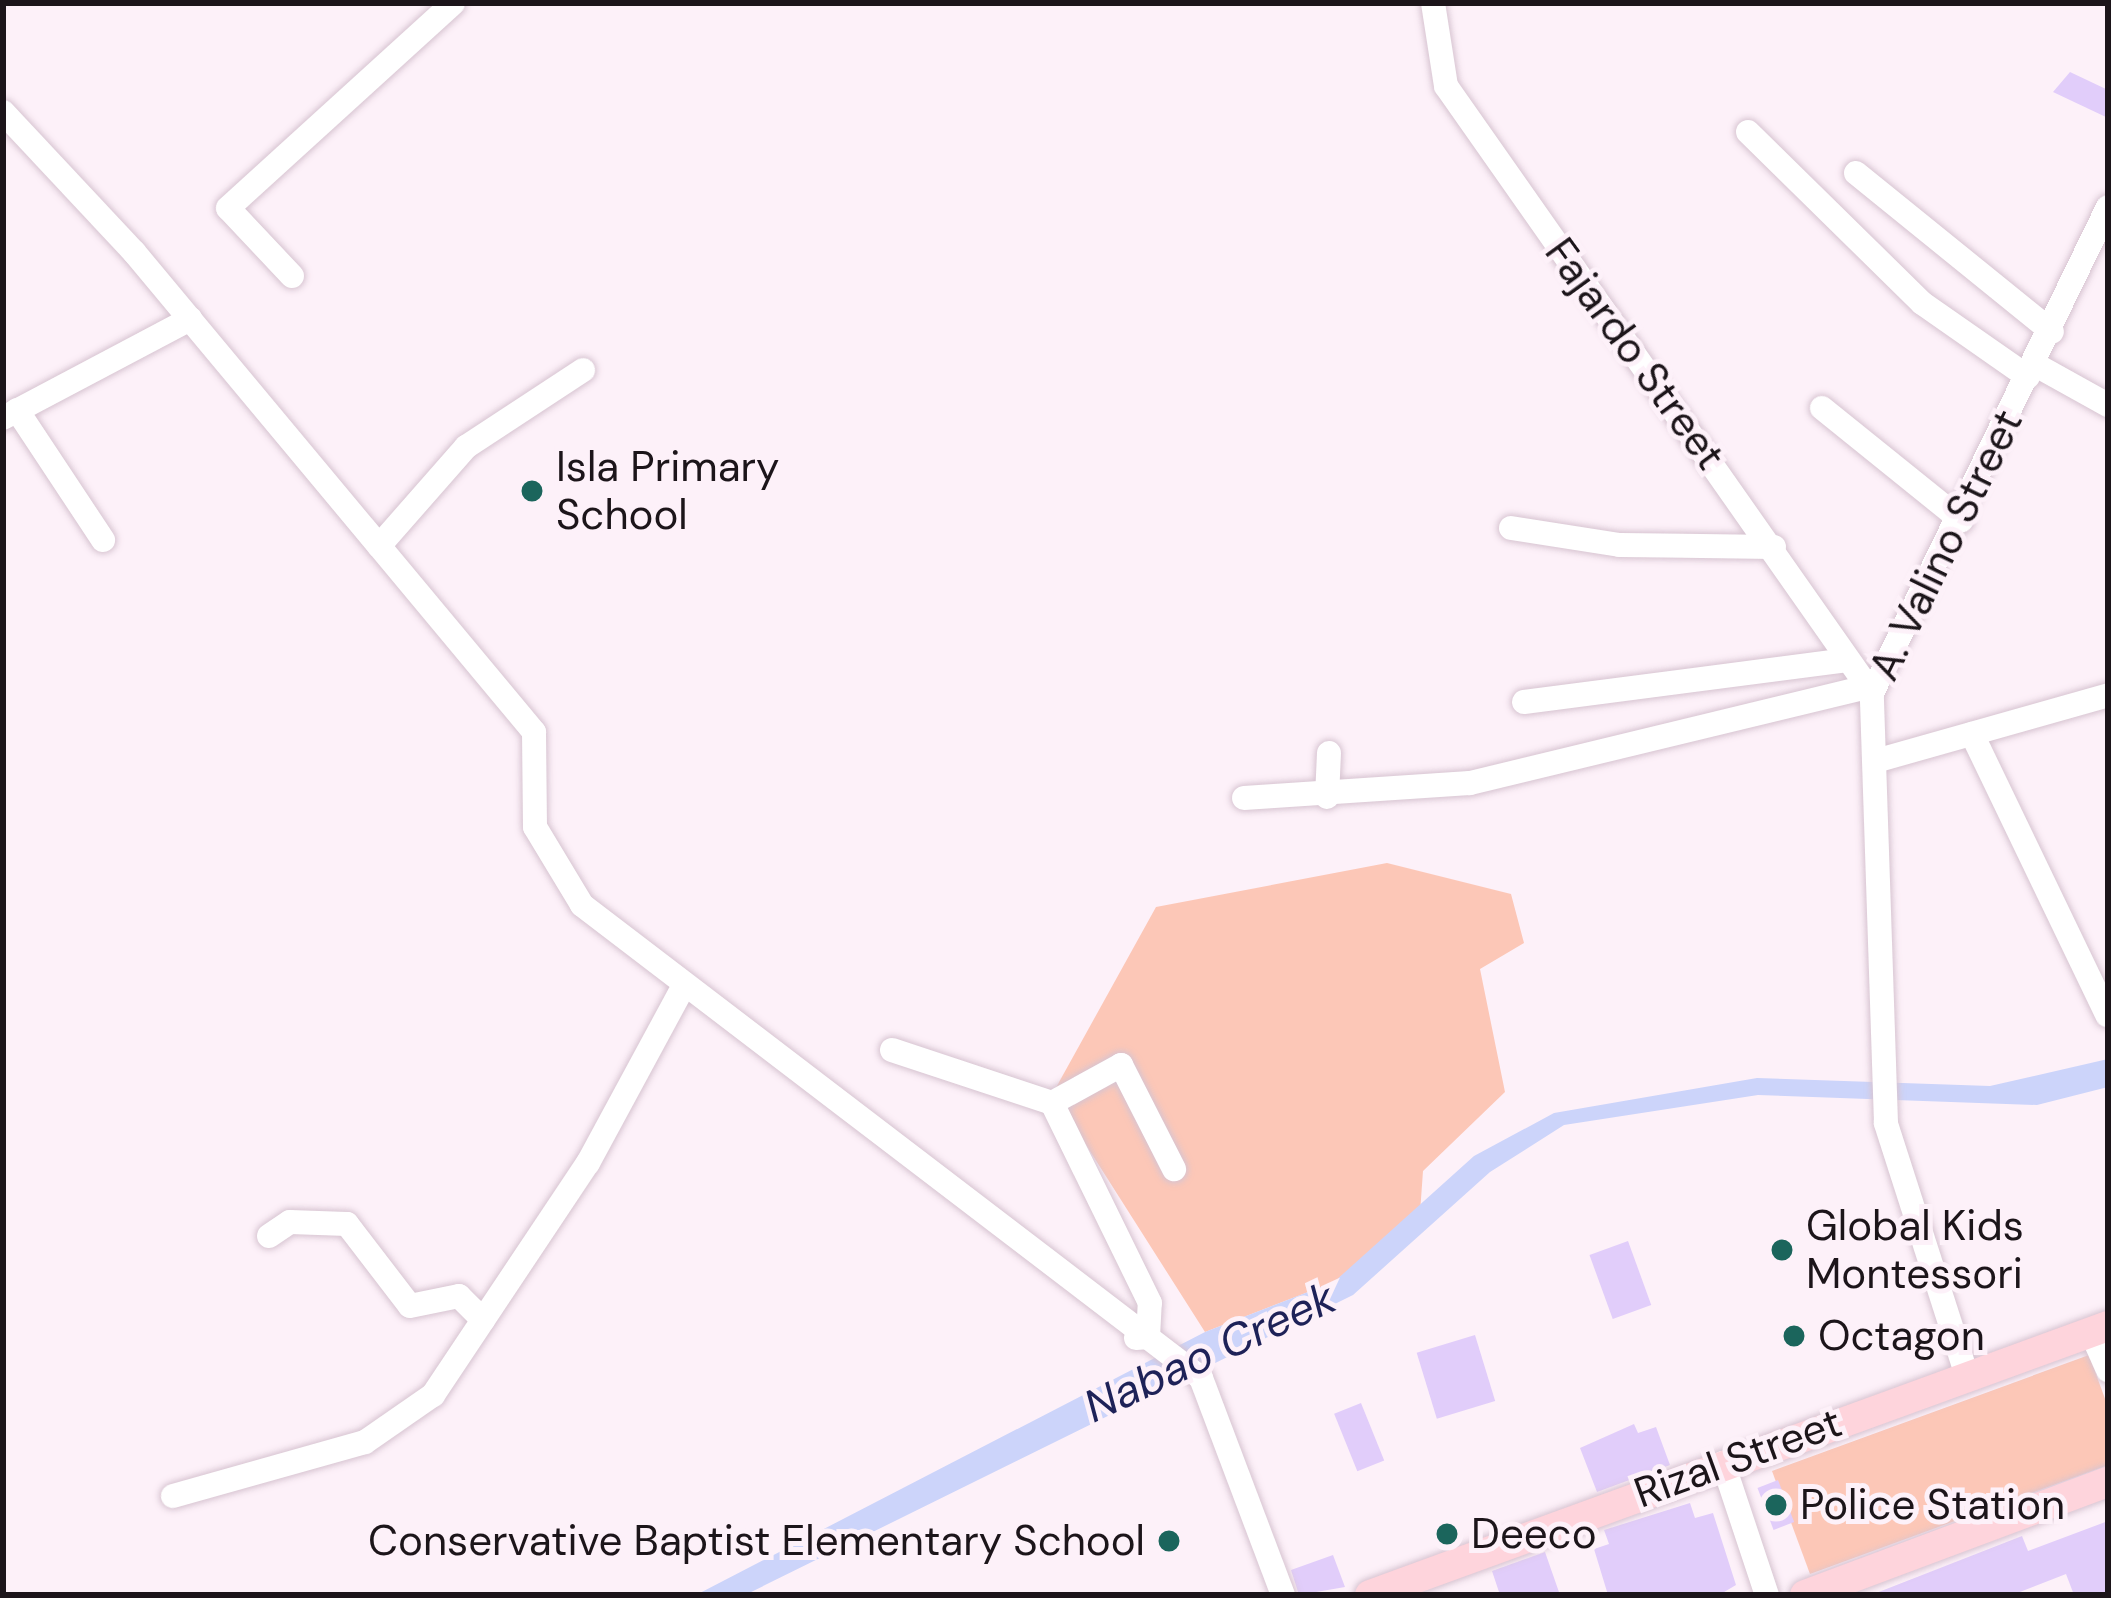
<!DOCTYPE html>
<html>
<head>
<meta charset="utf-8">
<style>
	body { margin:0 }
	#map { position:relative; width:2111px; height:1598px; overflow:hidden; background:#fdf1f9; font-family:"DM Sans",sans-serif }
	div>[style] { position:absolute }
	.green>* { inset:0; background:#fcc7b7 }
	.water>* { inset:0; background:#ccd4fa }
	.building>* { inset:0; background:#e1cdfa; transform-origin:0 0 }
	.roads { filter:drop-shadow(0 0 3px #d7c4d1) drop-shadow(0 0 3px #d7c4d1) }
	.minor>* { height:24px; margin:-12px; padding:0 12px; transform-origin:12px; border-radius:12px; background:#fff }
	.major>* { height:30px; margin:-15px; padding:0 15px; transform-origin:15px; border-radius:15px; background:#fed4dc }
	.dots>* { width:33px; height:33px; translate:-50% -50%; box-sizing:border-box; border:6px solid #fdf1f9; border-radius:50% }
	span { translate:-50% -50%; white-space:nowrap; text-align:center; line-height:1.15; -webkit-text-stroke:10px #fdf1f9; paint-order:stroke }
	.street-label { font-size:42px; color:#1c151a }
	.poi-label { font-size:42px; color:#1c151a }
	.left { translate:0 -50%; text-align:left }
	.right { translate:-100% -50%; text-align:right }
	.water-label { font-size:45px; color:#1e2258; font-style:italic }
	.frame { position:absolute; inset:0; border:6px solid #1c151a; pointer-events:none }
</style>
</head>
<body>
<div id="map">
	<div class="green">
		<div style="clip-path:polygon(1387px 863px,1511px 894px,1524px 943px,1480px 969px,1505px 1092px,1423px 1171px,1420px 1213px,1334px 1282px,1205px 1332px,1053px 1093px,1156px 907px)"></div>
		<div style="clip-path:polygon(2089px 1355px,2108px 1407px,2108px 1465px,1810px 1574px,1772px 1471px)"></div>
	</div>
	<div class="water">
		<div style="clip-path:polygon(2108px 1059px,2108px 1087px,2037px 1105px,1758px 1095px,1564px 1125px,1490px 1172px,1353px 1295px,745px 1595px,696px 1595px,1205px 1332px,1334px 1282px,1474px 1156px,1554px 1113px,1757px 1078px,1990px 1086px)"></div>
	</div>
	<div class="building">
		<div style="clip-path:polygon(2070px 72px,2108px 90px,2108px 118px,2053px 92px)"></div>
		<div style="left:1628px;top:1241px;width:68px;height:41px;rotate:70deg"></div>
		<div style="left:1475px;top:1335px;width:69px;height:61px;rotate:73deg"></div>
		<div style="left:1361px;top:1403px;width:62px;height:29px;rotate:68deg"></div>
		<div style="clip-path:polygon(1634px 1424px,1638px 1433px,1656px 1427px,1670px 1465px,1597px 1492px,1580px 1448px)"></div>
		<div style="left:1778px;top:1480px;width:45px;height:22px;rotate:69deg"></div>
		<div style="clip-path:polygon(1690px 1503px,1695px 1518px,1713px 1513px,1736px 1585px,1719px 1595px,1608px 1595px,1594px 1549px,1609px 1544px,1604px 1530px)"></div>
		<div style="clip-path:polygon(2108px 1521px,2108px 1595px,2074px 1595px,2066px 1574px,2012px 1595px,1871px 1595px,2022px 1536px,2028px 1551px)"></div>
		<div style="clip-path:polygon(1545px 1552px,1560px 1595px,1500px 1595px,1492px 1571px)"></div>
		<div style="clip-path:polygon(1333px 1555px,1345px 1587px,1299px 1595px,1291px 1570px)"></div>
	</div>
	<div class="roads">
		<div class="minor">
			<div style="left:1433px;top:3px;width:84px;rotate:81.1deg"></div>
			<div style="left:1446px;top:86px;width:742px;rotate:54.94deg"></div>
			<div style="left:3px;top:112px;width:192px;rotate:46.9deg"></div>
			<div style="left:134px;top:252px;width:625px;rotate:50.19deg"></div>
			<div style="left:534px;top:732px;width:95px;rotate:89.4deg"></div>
			<div style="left:535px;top:827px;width:91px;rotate:58.9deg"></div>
			<div style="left:582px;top:905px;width:779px;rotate:37.38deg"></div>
			<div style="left:1201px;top:1378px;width:232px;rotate:69.3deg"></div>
			<div style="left:1748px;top:132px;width:244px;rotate:44.5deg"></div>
			<div style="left:1922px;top:303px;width:129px;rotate:34.9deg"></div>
			<div style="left:1856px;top:173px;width:252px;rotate:39deg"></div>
			<div style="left:292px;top:276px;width:93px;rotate:-133.3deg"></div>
			<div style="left:228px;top:208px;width:304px;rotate:-42.3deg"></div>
			<div style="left:2036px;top:365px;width:82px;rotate:29.1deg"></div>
			<div style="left:1822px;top:408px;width:179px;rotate:38.9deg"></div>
			<div style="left:17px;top:410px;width:156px;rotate:56.5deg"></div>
			<div style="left:3px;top:418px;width:212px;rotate:-27.9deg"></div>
			<div style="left:1511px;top:528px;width:110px;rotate:8.9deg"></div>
			<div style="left:1620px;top:545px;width:154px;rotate:0.7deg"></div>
			<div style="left:379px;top:546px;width:132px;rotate:-48.7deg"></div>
			<div style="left:466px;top:447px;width:140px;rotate:-33.3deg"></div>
			<div style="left:1524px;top:702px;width:326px;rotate:-7.4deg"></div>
			<div style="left:1972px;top:734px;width:312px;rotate:64.3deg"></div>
			<div style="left:1879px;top:760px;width:238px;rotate:-15.8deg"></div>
			<div style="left:1327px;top:797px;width:44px;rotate:-87.4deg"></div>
			<div style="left:1244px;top:798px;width:226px;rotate:-3.8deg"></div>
			<div style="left:1470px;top:783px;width:407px;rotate:-13.6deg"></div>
			<div style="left:892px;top:1050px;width:169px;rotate:18.3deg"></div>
			<div style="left:269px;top:1236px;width:25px;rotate:-34deg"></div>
			<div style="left:290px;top:1222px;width:57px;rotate:2deg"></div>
			<div style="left:347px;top:1224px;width:103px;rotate:52.5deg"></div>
			<div style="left:410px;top:1306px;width:50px;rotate:-11.5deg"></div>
			<div style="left:459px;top:1296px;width:34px;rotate:45deg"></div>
			<div style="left:2091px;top:1332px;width:42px;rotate:65.9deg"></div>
			<div style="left:1136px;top:1338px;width:12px;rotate:-5deg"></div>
			<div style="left:1148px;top:1337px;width:34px;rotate:-87deg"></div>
			<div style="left:1150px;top:1303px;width:223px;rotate:-116.1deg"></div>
			<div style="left:1052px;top:1103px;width:79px;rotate:-28.8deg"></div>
			<div style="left:1121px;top:1065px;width:117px;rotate:63deg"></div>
			<div style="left:1967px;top:1376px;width:266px;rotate:-107.8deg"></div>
			<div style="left:1886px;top:1123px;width:430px;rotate:-91.9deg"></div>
			<div style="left:1872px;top:693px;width:540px;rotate:-64.1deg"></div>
			<div style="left:1723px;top:1463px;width:139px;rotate:71.6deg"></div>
			<div style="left:173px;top:1496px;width:199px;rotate:-15.7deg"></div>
			<div style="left:365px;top:1442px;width:83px;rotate:-34.7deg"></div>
			<div style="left:433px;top:1395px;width:279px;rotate:-56.3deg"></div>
			<div style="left:588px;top:1163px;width:198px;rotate:-61.6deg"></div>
		</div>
		<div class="major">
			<div style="left:1370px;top:1595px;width:785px;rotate:-20.03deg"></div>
			<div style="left:1805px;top:1595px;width:323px;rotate:-20.5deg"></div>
		</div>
	</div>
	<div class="dots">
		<div style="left:532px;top:491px;background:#1b655c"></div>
		<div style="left:1782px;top:1250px;background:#1b655c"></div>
		<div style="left:1794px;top:1336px;background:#1b655c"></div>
		<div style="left:1776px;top:1505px;background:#1b655c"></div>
		<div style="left:1447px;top:1534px;background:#1b655c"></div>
		<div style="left:1169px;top:1541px;background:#1b655c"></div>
	</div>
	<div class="street-label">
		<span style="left:1635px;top:354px;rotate:54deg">Fajardo Street</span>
		<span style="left:1946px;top:545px;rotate:-64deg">A. Valino Street</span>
		<span style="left:1738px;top:1458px;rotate:-20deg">Rizal Street</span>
	</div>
	<div class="poi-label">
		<span class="left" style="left:556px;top:491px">Isla Primary<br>School</span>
		<span class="left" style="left:1806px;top:1250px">Global Kids<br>Montessori</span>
		<span class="left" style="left:1818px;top:1336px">Octagon</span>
		<span class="left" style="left:1800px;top:1505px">Police Station</span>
		<span class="left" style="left:1471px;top:1534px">Deeco</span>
		<span class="right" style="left:1145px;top:1541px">Conservative Baptist Elementary School</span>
	</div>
	<div class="water-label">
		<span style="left:1210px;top:1352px;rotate:-25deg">Nabao Creek</span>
	</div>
	<div class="frame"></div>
</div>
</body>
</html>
